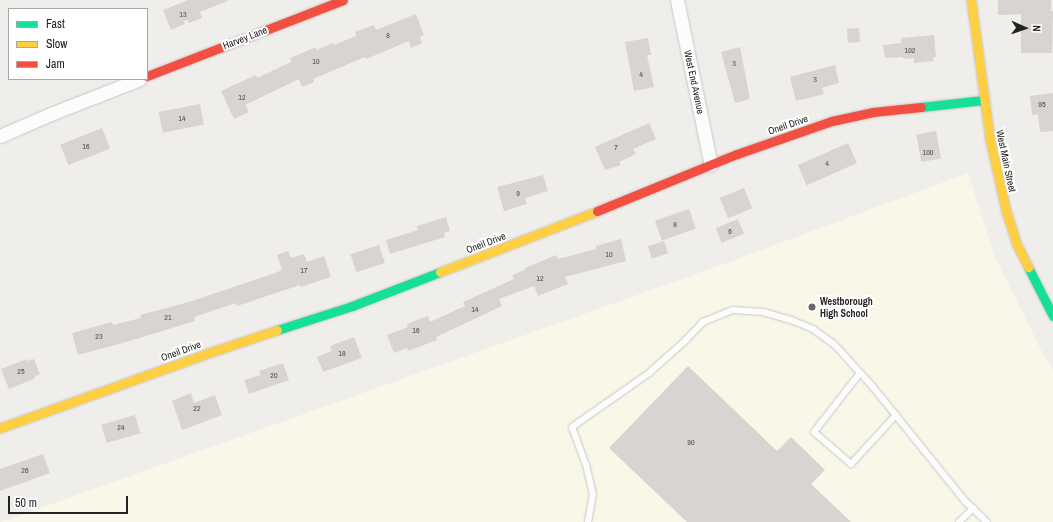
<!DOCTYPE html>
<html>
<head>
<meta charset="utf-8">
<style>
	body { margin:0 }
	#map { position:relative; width:1053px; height:522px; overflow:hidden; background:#f0eeeb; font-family:"Archivo Narrow",sans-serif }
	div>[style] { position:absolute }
	.education>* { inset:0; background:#f8f7e8 }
	.building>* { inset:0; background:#d7d4d2; transform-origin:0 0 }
	.roads { filter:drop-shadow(0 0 1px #c9c8c7) drop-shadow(0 0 1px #c9c8c7) }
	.lane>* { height:6px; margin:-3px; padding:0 3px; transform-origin:3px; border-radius:3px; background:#fdfcfc }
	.street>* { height:13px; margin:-6.5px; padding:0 6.5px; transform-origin:6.5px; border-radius:6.5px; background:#fdfcfc }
	.fast>* { height:9px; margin:-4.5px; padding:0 4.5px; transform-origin:4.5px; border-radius:4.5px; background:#16e098 }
	.slow>* { height:9px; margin:-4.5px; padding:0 4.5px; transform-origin:4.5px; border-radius:4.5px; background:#ffcf43 }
	.jam>* { height:9px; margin:-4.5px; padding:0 4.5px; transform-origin:4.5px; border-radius:4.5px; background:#f24e42 }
	.dots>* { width:11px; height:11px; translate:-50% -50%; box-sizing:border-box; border:2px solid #fff; border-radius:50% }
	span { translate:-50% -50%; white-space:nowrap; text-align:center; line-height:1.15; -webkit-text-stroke:4px #fff; paint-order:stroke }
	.number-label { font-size:8px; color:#4f4e4e }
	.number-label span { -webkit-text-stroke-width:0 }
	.street-label { font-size:10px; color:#222 }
	.poi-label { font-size:10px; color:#222; font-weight:700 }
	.left { translate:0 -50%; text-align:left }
	.legend { position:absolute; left:8px; top:8px; width:140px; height:72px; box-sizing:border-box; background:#fff; border:1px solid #a7a7a7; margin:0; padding:5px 7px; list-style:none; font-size:12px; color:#222 }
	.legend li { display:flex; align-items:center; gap:8px; height:20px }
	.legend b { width:20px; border:1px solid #a7a7a7 }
	.north { position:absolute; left:1005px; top:8px; width:40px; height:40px; -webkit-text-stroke:3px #fff; paint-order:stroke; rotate:92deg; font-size:11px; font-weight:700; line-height:16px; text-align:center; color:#222 }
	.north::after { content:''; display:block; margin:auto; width:14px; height:18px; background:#222; clip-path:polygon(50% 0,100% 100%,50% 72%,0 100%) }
	.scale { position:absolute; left:8px; top:496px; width:120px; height:18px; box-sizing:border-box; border:2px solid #222; border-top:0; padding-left:5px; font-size:12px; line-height:14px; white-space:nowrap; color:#222; -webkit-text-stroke:3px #fff; paint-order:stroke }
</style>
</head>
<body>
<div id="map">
	<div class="education">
		<div style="clip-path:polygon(968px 173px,995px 257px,1041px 350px,1053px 370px,1053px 522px,1px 522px,724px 264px)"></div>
	</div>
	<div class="building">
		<div style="clip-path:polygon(188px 0,228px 0,228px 1px,200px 12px,202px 18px,189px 23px,187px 20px,184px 21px,185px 24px,171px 30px,163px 10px)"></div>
		<div style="clip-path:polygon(998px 0,1051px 0,1051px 11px,1053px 11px,1052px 53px,1021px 53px,1021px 14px,998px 15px)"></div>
		<div style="clip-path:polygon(416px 14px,424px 35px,420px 37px,422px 43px,411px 48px,409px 41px,366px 59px,365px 57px,313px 79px,314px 82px,302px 87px,299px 79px,245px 105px,249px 112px,234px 119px,221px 91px,256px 75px,257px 78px,291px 62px,290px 58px,316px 47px,317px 50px,333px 43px,334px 45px,356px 36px,355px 32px,374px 25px,376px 30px)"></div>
		<div style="left:859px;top:28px;width:14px;height:12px;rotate:86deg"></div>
		<div style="clip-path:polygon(934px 35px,936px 57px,933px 57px,934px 61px,914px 63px,914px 58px,903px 59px,903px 57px,885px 58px,883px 45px,901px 43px,901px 38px)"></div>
		<div style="clip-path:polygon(648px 38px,651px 55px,647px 55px,654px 87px,634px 91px,625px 42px)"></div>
		<div style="clip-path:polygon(740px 47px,750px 99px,735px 103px,721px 52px)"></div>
		<div style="clip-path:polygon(835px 65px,839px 83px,822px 88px,824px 94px,796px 101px,790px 77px)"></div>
		<div style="clip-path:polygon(1053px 93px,1053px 131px,1040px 132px,1038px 114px,1032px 115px,1030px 96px)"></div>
		<div style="left:200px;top:104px;width:21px;height:42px;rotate:79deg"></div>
		<div style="clip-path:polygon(649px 123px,656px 139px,633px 149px,636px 154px,619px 162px,621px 165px,605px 170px,595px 147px)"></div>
		<div style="left:102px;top:128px;width:22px;height:45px;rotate:68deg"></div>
		<div style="left:936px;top:131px;width:28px;height:20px;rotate:80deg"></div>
		<div style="left:848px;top:143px;width:22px;height:55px;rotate:66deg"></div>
		<div style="clip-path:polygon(543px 175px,548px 191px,525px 198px,527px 204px,504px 211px,497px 187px)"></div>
		<div style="left:744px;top:188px;width:22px;height:26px;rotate:68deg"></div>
		<div style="left:689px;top:209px;width:21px;height:36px;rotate:71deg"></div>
		<div style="clip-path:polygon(446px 217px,450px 231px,444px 233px,445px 237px,390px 254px,386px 240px,418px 230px,417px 226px)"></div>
		<div style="left:738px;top:219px;width:16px;height:24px;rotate:68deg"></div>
		<div style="clip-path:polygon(621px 239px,626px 261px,565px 277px,568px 284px,538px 296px,534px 286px,499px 299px,502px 306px,436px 337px,437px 340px,408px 351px,407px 348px,394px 353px,387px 335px,408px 327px,407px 324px,428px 316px,430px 322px,465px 306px,463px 302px,514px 279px,512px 275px,525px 270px,525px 268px,556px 255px,558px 259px,596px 249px,596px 246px)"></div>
		<div style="left:664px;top:241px;width:13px;height:17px;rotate:72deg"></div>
		<div style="left:379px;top:245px;width:19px;height:30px;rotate:72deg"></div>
		<div style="clip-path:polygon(288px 251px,291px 258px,304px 254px,307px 262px,324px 256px,331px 277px,301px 287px,300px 285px,237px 306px,236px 303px,194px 317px,195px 321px,126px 342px,78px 355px,72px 333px,112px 322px,113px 325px,141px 318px,140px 315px,189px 302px,275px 273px,282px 270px,277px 255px)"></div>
		<div style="clip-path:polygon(354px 337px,362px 358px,323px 372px,317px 357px,332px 351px,330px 346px)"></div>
		<div style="clip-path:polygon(27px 359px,28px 361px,34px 359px,40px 374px,34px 377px,34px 379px,9px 389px,1px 369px)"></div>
		<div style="clip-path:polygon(283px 363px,289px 380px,249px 394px,244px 380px,261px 375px,259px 371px)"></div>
		<div style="clip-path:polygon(688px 366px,777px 451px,791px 437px,825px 470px,811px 484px,851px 522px,687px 522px,609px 448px)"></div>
		<div style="clip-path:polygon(191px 393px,194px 403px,215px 395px,222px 415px,182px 430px,172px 401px)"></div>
		<div style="left:135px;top:415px;width:19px;height:35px;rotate:74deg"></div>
		<div style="clip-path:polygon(43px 454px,50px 473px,0 491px,0 469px)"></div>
	</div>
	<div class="roads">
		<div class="lane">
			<div style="left:860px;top:373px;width:75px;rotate:127.9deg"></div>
			<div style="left:814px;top:432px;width:49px;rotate:40.9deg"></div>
			<div style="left:851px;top:464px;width:67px;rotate:-47.4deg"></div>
			<div style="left:588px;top:522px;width:27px;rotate:-80deg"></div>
			<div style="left:593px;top:495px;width:31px;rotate:-103deg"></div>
			<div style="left:586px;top:465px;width:40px;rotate:-110.2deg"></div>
			<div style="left:572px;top:427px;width:94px;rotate:-35deg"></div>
			<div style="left:649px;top:373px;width:50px;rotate:-41.7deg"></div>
			<div style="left:686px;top:340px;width:25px;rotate:-47deg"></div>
			<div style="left:703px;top:322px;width:32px;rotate:-22deg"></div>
			<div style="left:733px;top:310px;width:30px;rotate:4deg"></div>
			<div style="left:763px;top:312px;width:29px;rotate:16deg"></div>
			<div style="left:791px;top:320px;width:24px;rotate:22deg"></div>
			<div style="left:813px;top:329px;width:26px;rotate:36deg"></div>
			<div style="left:834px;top:344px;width:58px;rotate:47.8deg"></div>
			<div style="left:873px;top:387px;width:146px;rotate:51.1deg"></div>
			<div style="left:965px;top:501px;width:30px;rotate:44deg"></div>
			<div style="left:959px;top:522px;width:20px;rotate:-45deg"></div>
		</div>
		<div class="street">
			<div style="left:677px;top:0;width:168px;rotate:78.4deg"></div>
			<div style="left:0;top:136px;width:58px;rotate:-23.5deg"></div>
			<div style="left:53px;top:113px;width:93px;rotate:-21.3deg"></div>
		</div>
		<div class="fast">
			<div style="left:921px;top:107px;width:63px;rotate:-6.3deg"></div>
			<div style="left:1028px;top:267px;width:55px;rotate:63deg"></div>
			<div style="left:277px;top:330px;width:79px;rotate:-17.7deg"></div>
			<div style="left:352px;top:306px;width:94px;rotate:-21.1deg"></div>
		</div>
		<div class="slow">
			<div style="left:971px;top:0;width:141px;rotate:82.3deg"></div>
			<div style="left:990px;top:140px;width:73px;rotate:77.3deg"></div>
			<div style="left:1006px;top:211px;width:36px;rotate:72deg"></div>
			<div style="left:1017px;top:245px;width:25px;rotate:63deg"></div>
			<div style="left:440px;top:272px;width:168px;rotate:-21.2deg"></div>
			<div style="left:0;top:428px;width:234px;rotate:-19.8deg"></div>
			<div style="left:220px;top:349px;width:60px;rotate:-18.4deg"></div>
		</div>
		<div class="jam">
			<div style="left:147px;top:76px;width:210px;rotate:-21.2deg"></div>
			<div style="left:597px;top:211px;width:151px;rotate:-22.2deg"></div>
			<div style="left:737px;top:154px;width:101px;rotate:-19.2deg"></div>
			<div style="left:832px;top:121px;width:42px;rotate:-12.4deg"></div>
			<div style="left:873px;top:112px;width:48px;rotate:-5.9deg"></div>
		</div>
	</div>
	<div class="dots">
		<div style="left:812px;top:307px;background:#6a6968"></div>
	</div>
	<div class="number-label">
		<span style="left:183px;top:15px">13</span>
		<span style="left:388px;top:36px">8</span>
		<span style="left:910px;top:51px">102</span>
		<span style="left:316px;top:62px">10</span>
		<span style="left:734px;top:64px">3</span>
		<span style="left:641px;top:75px">4</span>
		<span style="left:815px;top:80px">3</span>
		<span style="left:242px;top:98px">12</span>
		<span style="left:1042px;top:105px">95</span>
		<span style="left:182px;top:119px">14</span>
		<span style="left:86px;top:147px">16</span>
		<span style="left:616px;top:148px">7</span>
		<span style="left:928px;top:153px">100</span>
		<span style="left:827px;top:164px">4</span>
		<span style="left:518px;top:194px">9</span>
		<span style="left:675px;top:225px">8</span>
		<span style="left:730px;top:232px">6</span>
		<span style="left:609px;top:255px">10</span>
		<span style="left:304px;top:271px">17</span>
		<span style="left:540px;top:279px">12</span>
		<span style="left:475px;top:310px">14</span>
		<span style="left:168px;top:318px">21</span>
		<span style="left:416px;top:331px">16</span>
		<span style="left:99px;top:337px">23</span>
		<span style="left:342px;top:354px">18</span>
		<span style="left:21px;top:372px">25</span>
		<span style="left:274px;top:376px">20</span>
		<span style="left:197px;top:409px">22</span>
		<span style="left:121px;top:428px">24</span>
		<span style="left:691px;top:443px">90</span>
		<span style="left:25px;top:471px">26</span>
	</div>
	<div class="street-label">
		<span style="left:245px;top:38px;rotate:-21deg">Harvey Lane</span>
		<span style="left:694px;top:82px;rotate:78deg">West End Avenue</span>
		<span style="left:788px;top:125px;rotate:-19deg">Oneil Drive</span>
		<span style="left:1006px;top:161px;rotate:78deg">West Main Street</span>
		<span style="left:486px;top:243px;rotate:-21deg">Oneil Drive</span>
		<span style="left:181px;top:351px;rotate:-20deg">Oneil Drive</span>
	</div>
	<div class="poi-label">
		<span class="left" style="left:820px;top:307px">Westborough<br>High School</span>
	</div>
	<ul class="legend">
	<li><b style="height:5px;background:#16e098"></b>Fast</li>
	<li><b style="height:5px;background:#ffcf43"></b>Slow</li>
	<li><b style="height:5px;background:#f24e42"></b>Jam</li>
	</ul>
	<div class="north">N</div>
	<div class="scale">50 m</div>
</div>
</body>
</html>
